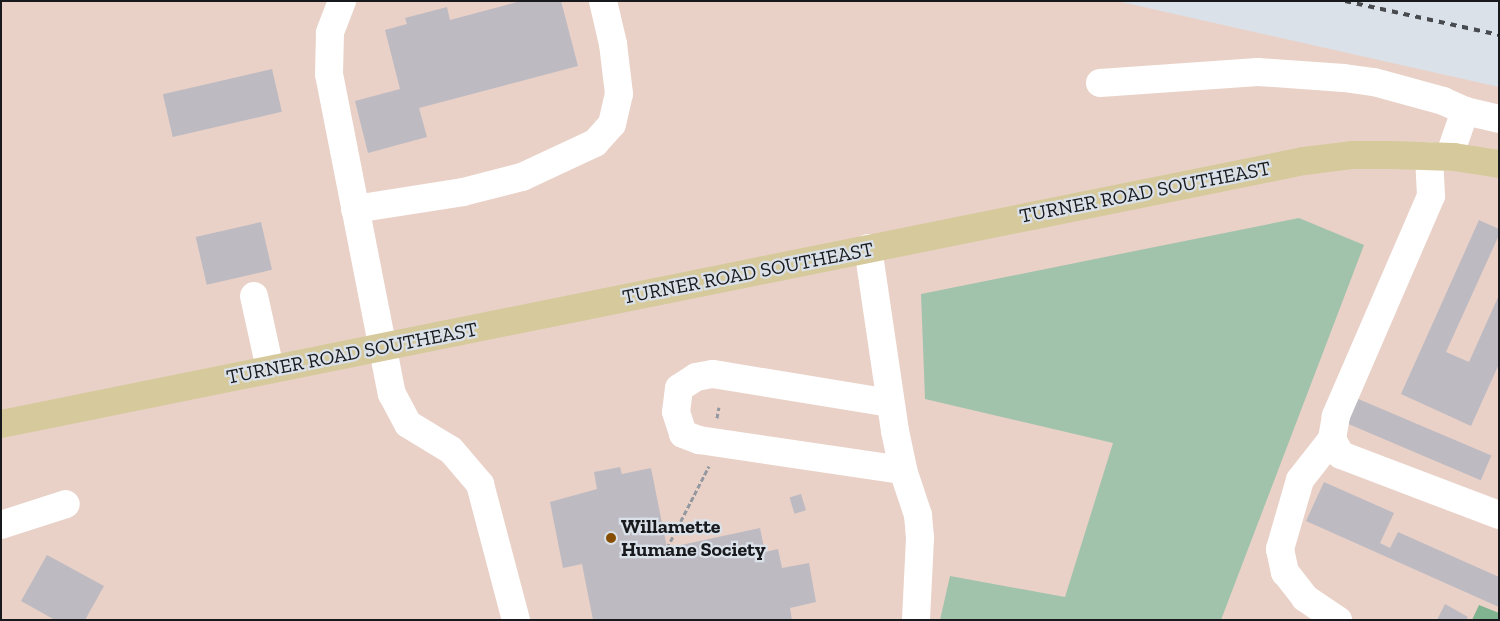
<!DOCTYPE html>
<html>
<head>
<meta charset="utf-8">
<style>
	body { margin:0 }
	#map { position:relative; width:1500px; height:621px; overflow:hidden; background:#dbe1e9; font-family:"Zilla Slab",serif }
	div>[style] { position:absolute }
	.industrial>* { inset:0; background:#e9d1c7 }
	.green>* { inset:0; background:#a1c3ac }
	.forest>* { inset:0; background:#80b390 }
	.building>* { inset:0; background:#bdbac2; transform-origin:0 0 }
	.path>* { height:3px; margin-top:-1.5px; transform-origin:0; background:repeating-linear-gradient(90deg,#94989f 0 5px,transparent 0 7.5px) }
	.minor>* { height:28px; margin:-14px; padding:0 14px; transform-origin:14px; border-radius:14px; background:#fff }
	.major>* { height:28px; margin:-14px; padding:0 14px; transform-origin:14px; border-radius:14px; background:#d6ca9d }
	.rail>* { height:4px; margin-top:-2px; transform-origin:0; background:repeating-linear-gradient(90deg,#474a4e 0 6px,transparent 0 12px) }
	.dots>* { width:14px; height:14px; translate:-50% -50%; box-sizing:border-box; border:2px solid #dbe1e9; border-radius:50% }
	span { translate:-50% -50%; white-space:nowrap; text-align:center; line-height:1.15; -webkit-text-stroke:4.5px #dbe1e9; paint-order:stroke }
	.street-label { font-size:20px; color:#17191c }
	.poi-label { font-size:20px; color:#17191c; font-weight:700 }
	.left { translate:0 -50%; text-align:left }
	.frame { position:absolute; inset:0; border:2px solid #17191c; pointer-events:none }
</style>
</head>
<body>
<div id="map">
	<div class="industrial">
		<div style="clip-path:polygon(1px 1px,1117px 1px,1499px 87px,1499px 620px,1px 620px)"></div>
	</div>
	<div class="green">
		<div style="clip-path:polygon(1299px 218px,1364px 245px,1221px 620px,940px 620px,950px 576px,1065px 597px,1113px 443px,925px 399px,921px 294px)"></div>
	</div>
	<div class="forest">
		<div style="clip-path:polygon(1479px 605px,1499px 613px,1499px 620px,1472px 620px)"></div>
	</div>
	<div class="building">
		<div style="clip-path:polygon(521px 1px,561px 1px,578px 66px,419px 108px,427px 137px,368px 153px,355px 101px,400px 89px,385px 30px,407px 24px,405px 18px,447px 7px,450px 20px)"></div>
		<div style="left:272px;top:69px;width:44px;height:112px;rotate:77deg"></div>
		<div style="clip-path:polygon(1479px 220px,1499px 229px,1499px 235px,1446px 352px,1469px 362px,1499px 295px,1499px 364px,1471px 426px,1401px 394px)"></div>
		<div style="left:261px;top:222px;width:49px;height:67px;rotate:77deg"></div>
		<div style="left:1356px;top:398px;width:147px;height:27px;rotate:23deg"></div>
		<div style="clip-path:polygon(620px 467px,622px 474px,651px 468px,667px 548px,760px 528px,765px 552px,778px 549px,782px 568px,809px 563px,816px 602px,790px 608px,792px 620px,593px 620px,582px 564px,563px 568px,550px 502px,597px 489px,594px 472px)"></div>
		<div style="clip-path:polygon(1324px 482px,1394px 513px,1380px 543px,1390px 548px,1398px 532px,1499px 577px,1499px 607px,1306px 521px)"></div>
		<div style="left:801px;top:494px;width:17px;height:12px;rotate:73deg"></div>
		<div style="clip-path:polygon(47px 555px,104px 586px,85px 620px,55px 620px,21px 601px)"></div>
		<div style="clip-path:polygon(1445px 604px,1468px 617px,1466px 620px,1437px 620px)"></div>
	</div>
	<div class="path">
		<div style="left:717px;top:418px;width:11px;rotate:-80deg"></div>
		<div style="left:667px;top:548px;width:92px;rotate:-62.9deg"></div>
	</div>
	<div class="minor">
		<div style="left:342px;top:1px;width:34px;rotate:111deg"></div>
		<div style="left:330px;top:33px;width:41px;rotate:91.4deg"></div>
		<div style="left:329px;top:74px;width:326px;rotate:78.9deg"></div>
		<div style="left:392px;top:394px;width:34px;rotate:62deg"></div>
		<div style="left:408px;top:424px;width:50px;rotate:31.2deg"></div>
		<div style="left:451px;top:450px;width:45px;rotate:49.5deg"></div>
		<div style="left:480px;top:484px;width:141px;rotate:75.2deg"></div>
		<div style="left:1100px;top:83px;width:158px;rotate:-4deg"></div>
		<div style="left:1258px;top:72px;width:86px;rotate:4deg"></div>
		<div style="left:1344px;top:78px;width:30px;rotate:8deg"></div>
		<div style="left:1374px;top:82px;width:72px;rotate:15.4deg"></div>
		<div style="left:1443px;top:101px;width:24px;rotate:24deg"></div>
		<div style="left:1465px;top:111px;width:35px;rotate:13deg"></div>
		<div style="left:1429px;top:156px;width:40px;rotate:87.1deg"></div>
		<div style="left:1431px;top:196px;width:240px;rotate:113.4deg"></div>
		<div style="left:1336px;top:416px;width:23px;rotate:100deg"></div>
		<div style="left:1332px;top:439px;width:18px;rotate:61deg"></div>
		<div style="left:1341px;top:455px;width:169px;rotate:20.8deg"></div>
		<div style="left:1449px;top:157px;width:49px;rotate:-70.8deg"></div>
		<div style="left:355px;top:209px;width:109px;rotate:-8.9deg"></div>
		<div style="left:463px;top:192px;width:61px;rotate:-14.3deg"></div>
		<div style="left:522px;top:177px;width:81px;rotate:-25deg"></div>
		<div style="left:595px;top:143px;width:25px;rotate:-48deg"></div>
		<div style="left:612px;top:124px;width:31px;rotate:-77deg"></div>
		<div style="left:619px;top:94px;width:50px;rotate:-96.8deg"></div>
		<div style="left:613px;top:44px;width:44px;rotate:-103.1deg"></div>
		<div style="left:868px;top:248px;width:185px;rotate:81.6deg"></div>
		<div style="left:895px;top:431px;width:40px;rotate:78deg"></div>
		<div style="left:903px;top:470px;width:47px;rotate:71.6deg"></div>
		<div style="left:918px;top:515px;width:23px;rotate:85deg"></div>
		<div style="left:920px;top:538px;width:82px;rotate:92.8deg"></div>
		<div style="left:254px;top:296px;width:75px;rotate:77.6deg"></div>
		<div style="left:890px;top:403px;width:180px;rotate:-170.7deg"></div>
		<div style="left:712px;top:374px;width:16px;rotate:169deg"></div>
		<div style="left:696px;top:377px;width:20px;rotate:147deg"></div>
		<div style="left:679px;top:388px;width:24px;rotate:97deg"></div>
		<div style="left:676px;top:412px;width:23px;rotate:72deg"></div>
		<div style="left:683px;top:434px;width:17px;rotate:21deg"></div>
		<div style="left:699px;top:440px;width:206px;rotate:8.4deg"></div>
		<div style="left:1332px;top:439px;width:52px;rotate:128deg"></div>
		<div style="left:1300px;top:480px;width:72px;rotate:106.2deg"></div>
		<div style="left:1280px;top:549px;width:24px;rotate:78deg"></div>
		<div style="left:1285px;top:572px;width:33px;rotate:52deg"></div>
		<div style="left:1305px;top:598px;width:40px;rotate:34deg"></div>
		<div style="left:1px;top:525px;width:68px;rotate:-17.9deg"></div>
	</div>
	<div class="major">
		<div style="left:1px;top:424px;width:1329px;rotate:-11.41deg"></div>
		<div style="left:1304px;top:161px;width:48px;rotate:-7.1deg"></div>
		<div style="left:1352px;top:155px;width:39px"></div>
		<div style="left:1391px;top:155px;width:63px;rotate:1.8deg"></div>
		<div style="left:1454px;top:157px;width:46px;rotate:8.8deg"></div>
	</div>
	<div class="rail">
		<div style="left:1345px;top:1px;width:158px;rotate:12.4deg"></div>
	</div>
	<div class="dots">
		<div style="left:611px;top:538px;background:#874e02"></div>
	</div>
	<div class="street-label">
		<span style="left:1145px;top:192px;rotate:-11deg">TURNER ROAD SOUTHEAST</span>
		<span style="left:748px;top:273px;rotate:-11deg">TURNER ROAD SOUTHEAST</span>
		<span style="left:352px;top:353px;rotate:-11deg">TURNER ROAD SOUTHEAST</span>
	</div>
	<div class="poi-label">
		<span class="left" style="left:621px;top:538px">Willamette<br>Humane Society</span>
	</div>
	<div class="frame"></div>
</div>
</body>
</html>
